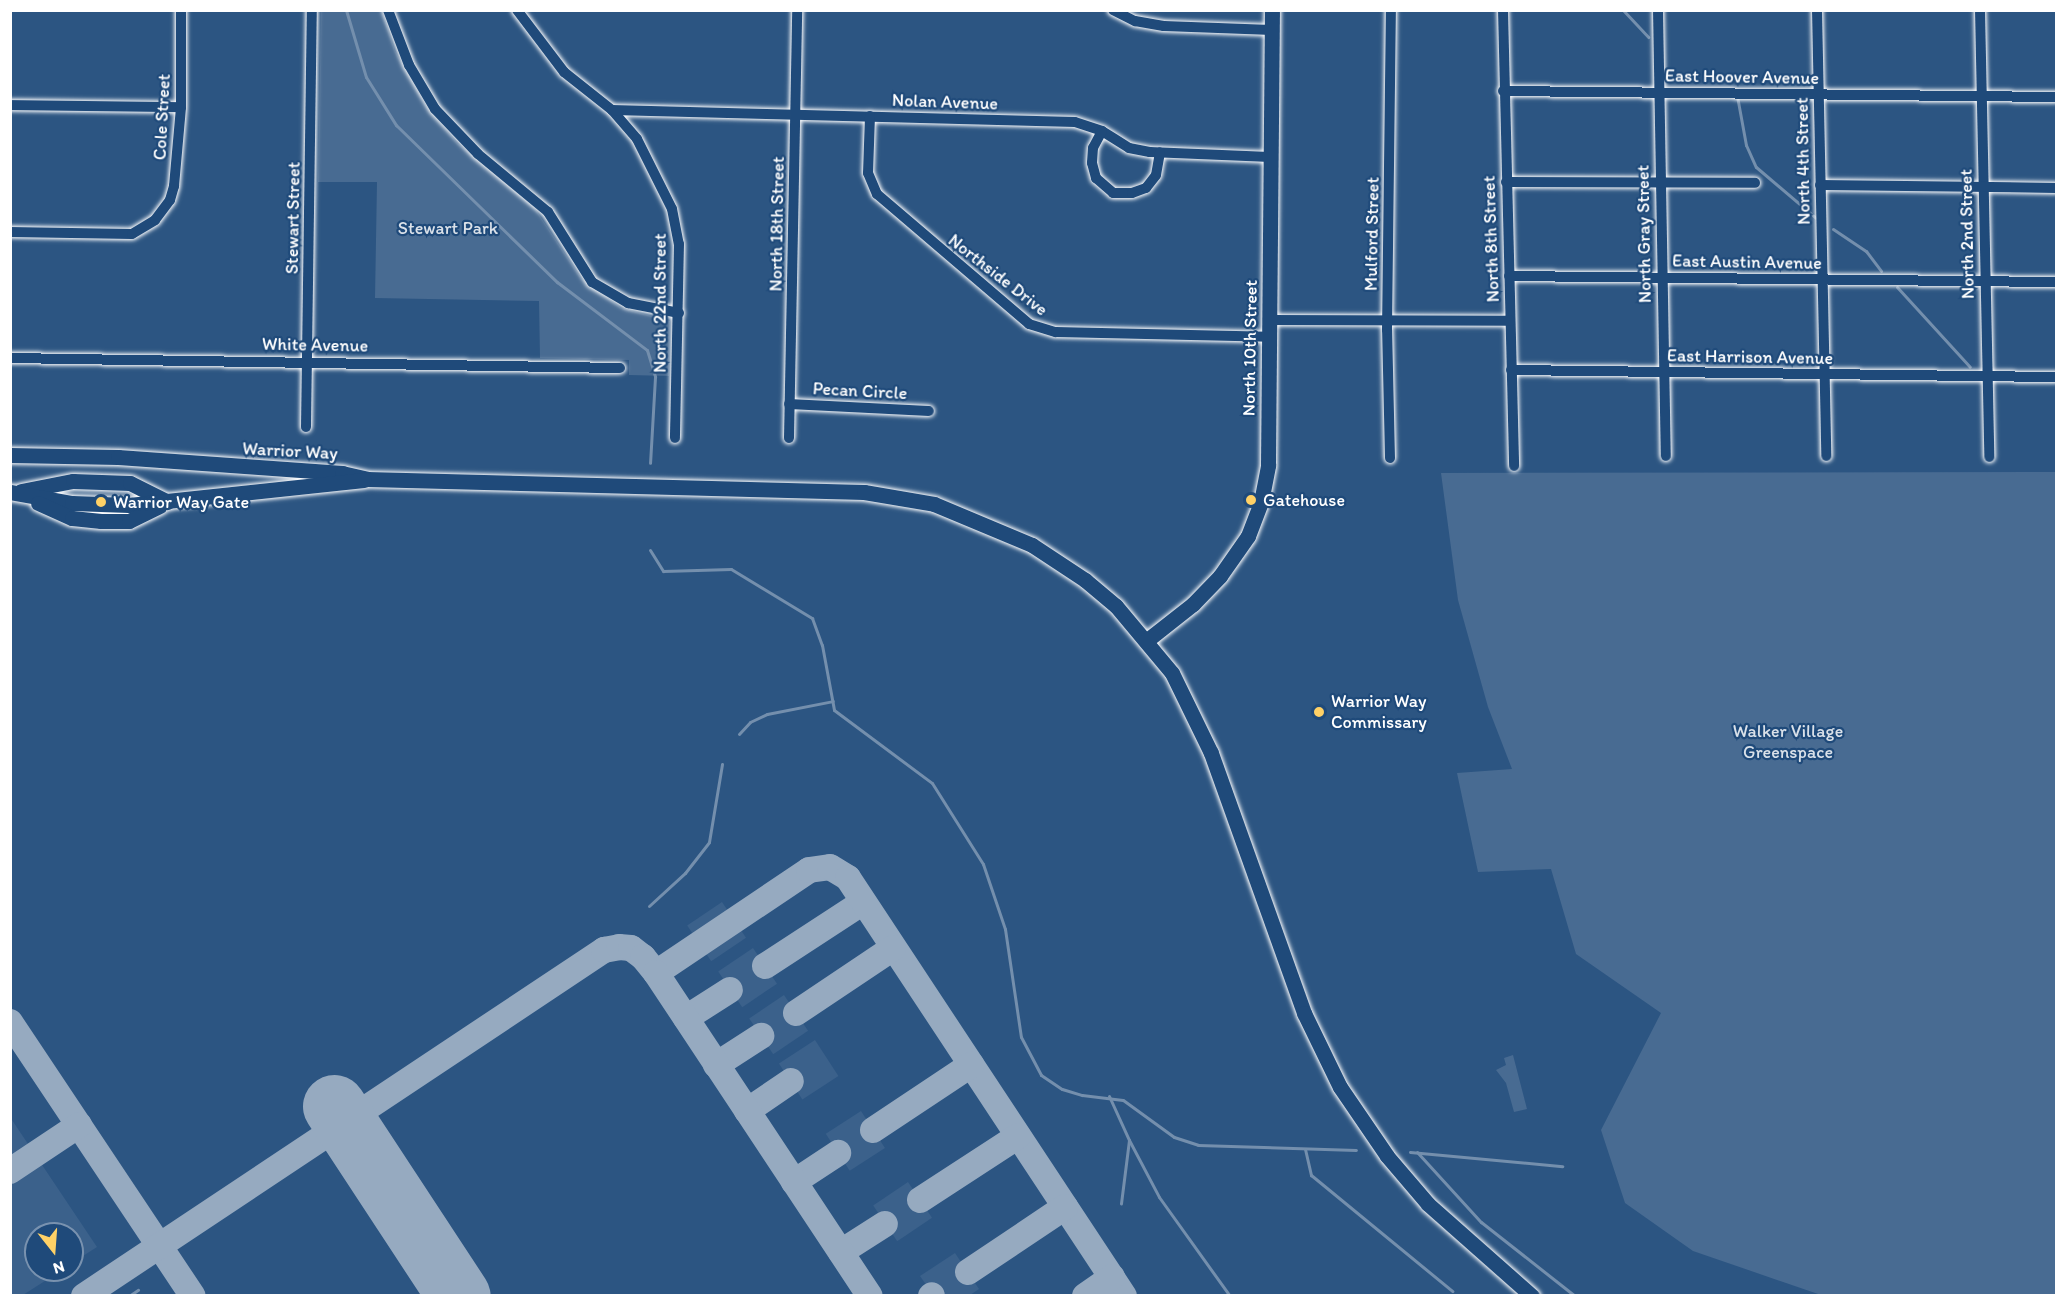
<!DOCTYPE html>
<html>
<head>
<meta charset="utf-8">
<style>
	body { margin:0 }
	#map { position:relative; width:2067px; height:1306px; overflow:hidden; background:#2c5582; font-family:Itim,sans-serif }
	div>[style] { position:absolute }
	.built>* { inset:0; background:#3b618b; transform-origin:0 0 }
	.green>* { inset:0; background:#486b92 }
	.stream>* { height:3px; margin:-1.5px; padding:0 1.5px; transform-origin:1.5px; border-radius:1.5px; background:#748fad }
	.taxiway>* { height:26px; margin:-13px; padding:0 13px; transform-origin:13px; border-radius:13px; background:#96aac0 }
	.runway>* { height:63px; margin:-31.5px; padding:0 31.5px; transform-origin:31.5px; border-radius:31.5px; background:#96aac0 }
	.roads { filter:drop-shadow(0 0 2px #fff) drop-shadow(0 0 2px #fff) }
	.street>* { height:10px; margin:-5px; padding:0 5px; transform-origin:5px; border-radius:5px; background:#1f4a7a }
	.secondary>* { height:15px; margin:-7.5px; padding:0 7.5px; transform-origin:7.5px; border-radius:7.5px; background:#1f4a7a }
	.dots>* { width:16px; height:16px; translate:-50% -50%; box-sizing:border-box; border:3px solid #1f4a7a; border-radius:50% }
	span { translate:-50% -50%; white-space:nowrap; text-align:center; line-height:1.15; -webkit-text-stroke:4.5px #1f4a7a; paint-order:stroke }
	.street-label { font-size:18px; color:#fff }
	.park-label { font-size:18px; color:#dae1e9 }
	.poi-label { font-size:18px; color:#fff }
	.left { translate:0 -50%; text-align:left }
	.frame { position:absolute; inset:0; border:12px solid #fff; pointer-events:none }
	.north { position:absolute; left:24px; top:1222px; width:60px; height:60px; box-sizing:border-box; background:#1f4a7a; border:2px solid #7992af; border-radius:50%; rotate:163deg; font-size:16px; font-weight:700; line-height:24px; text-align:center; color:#fff }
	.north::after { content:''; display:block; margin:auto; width:21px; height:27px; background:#ffd166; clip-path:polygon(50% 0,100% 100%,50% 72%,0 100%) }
</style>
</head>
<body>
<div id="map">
	<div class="built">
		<div style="left:722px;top:902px;width:43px;height:42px;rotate:56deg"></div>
		<div style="left:753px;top:948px;width:43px;height:42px;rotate:56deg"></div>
		<div style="left:784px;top:995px;width:43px;height:42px;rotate:56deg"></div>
		<div style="left:815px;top:1040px;width:43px;height:43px;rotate:57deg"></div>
		<div style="left:861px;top:1111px;width:44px;height:42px;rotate:57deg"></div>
		<div style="clip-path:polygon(10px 1117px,97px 1247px,72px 1263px,72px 1234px,36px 1234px,36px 1270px,62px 1270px,23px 1295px,11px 1295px)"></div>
		<div style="left:908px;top:1182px;width:43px;height:42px;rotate:56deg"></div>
		<div style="clip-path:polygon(955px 1253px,979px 1289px,970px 1295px,933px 1295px,920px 1276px)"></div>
	</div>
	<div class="green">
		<div style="clip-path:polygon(321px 11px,382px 11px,395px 51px,426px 106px,457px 143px,534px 207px,581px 278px,621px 308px,670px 321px,669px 376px,629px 375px,629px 360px,540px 358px,539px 301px,375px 298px,377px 182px,318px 182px)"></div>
		<div style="clip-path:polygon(2056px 472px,2056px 1295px,1821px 1295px,1693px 1251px,1625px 1203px,1601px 1130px,1661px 1013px,1576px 954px,1551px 869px,1478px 872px,1457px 773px,1512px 769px,1488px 707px,1458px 600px,1441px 473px)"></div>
		<div style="clip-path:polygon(1513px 1055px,1527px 1109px,1514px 1112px,1506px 1083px,1496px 1070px,1506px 1065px,1504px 1058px)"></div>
	</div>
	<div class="stream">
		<div style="left:346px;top:10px;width:70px;rotate:73.4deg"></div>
		<div style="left:366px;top:77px;width:57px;rotate:58deg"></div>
		<div style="left:396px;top:125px;width:225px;rotate:44.3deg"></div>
		<div style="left:557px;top:282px;width:113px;rotate:37.1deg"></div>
		<div style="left:647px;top:350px;width:28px;rotate:73deg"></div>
		<div style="left:655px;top:377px;width:86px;rotate:93.3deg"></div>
		<div style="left:1623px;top:10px;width:37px;rotate:47deg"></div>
		<div style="left:1737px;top:96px;width:50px;rotate:79.6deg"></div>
		<div style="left:1746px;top:145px;width:24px;rotate:66deg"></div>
		<div style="left:1756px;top:167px;width:79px;rotate:40.4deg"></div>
		<div style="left:1833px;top:229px;width:40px;rotate:34deg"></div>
		<div style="left:1866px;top:251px;width:25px;rotate:53deg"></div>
		<div style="left:1897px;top:287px;width:108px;rotate:47.6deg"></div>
		<div style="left:650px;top:550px;width:25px;rotate:58deg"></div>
		<div style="left:663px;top:571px;width:68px;rotate:-1.7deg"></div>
		<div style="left:731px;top:569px;width:95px;rotate:31.2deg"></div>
		<div style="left:812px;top:618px;width:29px;rotate:70deg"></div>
		<div style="left:822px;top:645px;width:66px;rotate:79.5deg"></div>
		<div style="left:834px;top:710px;width:122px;rotate:36.7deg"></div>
		<div style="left:932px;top:783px;width:96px;rotate:57.8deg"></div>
		<div style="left:983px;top:864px;width:69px;rotate:71.3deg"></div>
		<div style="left:1005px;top:929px;width:109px;rotate:81.6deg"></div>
		<div style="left:1021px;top:1037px;width:43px;rotate:62.2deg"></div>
		<div style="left:1041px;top:1075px;width:25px;rotate:34deg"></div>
		<div style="left:1062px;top:1089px;width:21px;rotate:17deg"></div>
		<div style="left:1082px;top:1095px;width:41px;rotate:7deg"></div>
		<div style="left:1123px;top:1100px;width:63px;rotate:36deg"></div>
		<div style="left:1174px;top:1137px;width:25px;rotate:18deg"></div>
		<div style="left:1198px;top:1145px;width:158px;rotate:1.8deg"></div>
		<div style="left:739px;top:734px;width:16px;rotate:-47deg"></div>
		<div style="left:750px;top:722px;width:19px;rotate:-25deg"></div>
		<div style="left:767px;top:714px;width:67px;rotate:-11.1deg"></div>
		<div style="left:649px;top:906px;width:49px;rotate:-42.5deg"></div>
		<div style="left:685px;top:873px;width:39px;rotate:-52deg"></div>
		<div style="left:709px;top:842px;width:79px;rotate:-80.5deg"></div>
		<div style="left:1109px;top:1096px;width:48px;rotate:65.6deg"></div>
		<div style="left:1129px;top:1140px;width:64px;rotate:97.2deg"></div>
		<div style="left:1129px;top:1140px;width:64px;rotate:62.2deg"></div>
		<div style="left:1159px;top:1197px;width:122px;rotate:54.4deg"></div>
		<div style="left:1305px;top:1149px;width:27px;rotate:77deg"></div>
		<div style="left:1311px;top:1175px;width:183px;rotate:39.4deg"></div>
		<div style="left:1410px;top:1152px;width:153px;rotate:5.3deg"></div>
		<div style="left:1417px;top:1152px;width:95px;rotate:47.6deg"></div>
		<div style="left:1481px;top:1222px;width:120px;rotate:38.2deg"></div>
		<div style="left:129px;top:1296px;width:11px;rotate:-34deg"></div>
	</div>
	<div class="taxiway">
		<div style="left:765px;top:966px;width:117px;rotate:-33.1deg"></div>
		<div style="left:656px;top:973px;width:184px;rotate:-33.9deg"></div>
		<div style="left:809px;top:870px;width:21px;rotate:-8deg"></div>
		<div style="left:830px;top:867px;width:21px;rotate:31deg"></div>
		<div style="left:848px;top:878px;width:501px;rotate:56.56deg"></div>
		<div style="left:796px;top:1013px;width:117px;rotate:-33.8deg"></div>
		<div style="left:686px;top:1018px;width:52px;rotate:-32.5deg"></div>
		<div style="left:10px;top:1022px;width:329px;rotate:56.3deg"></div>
		<div style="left:716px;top:1065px;width:54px;rotate:-32.8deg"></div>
		<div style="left:747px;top:1111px;width:53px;rotate:-34.3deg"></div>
		<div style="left:873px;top:1130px;width:118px;rotate:-33.6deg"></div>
		<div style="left:10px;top:1171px;width:83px;rotate:-33.7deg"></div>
		<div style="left:794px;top:1182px;width:53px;rotate:-33.4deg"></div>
		<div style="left:920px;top:1200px;width:117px;rotate:-33.1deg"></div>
		<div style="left:841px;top:1252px;width:52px;rotate:-32.5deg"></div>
		<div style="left:968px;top:1272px;width:117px;rotate:-33.8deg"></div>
		<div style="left:84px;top:1296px;width:625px;rotate:-33.64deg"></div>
		<div style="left:604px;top:950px;width:15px;rotate:-11deg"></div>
		<div style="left:619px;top:947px;width:12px;rotate:5deg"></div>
		<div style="left:631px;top:948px;width:15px;rotate:37deg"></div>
		<div style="left:643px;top:957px;width:21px;rotate:51deg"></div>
		<div style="left:656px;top:973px;width:387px;rotate:56.5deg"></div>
		<div style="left:931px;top:1296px;width:1px;rotate:-45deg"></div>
		<div style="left:1085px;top:1296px;width:33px;rotate:-35deg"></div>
	</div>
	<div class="runway">
		<div style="left:334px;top:1106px;width:227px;rotate:56.7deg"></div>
	</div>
	<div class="roads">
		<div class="street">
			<div style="left:388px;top:10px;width:59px;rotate:69.1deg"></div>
			<div style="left:409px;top:65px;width:51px;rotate:59.4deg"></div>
			<div style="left:435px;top:109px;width:62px;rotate:46.3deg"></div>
			<div style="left:478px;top:154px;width:91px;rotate:39.6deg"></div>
			<div style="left:548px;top:212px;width:83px;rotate:57.8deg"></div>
			<div style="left:592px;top:282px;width:42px;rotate:30.3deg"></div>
			<div style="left:628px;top:303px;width:52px;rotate:11.1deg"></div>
			<div style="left:517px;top:10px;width:78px;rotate:52.8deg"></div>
			<div style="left:564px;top:72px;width:61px;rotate:38.4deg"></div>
			<div style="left:612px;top:110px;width:38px;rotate:49deg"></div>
			<div style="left:637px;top:139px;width:78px;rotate:63.4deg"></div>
			<div style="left:672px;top:209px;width:36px;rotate:79deg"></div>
			<div style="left:679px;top:244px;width:194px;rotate:91.2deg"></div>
			<div style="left:1113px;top:10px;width:25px;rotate:27deg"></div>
			<div style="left:1135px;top:21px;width:29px;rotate:10deg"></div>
			<div style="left:1164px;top:26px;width:108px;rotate:2.1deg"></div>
			<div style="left:1503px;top:10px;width:456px;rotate:88.6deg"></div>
			<div style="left:1658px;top:10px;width:446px;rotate:89deg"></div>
			<div style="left:1817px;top:10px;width:446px;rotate:88.8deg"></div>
			<div style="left:1980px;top:10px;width:447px;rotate:88.8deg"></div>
			<div style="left:1503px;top:91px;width:553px;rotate:0.62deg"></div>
			<div style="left:10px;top:105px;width:171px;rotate:0.7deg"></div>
			<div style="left:612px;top:110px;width:463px;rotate:1.5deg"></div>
			<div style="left:1075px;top:122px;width:28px;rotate:18deg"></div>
			<div style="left:1102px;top:131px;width:32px;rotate:32deg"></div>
			<div style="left:1129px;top:148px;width:21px;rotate:11deg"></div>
			<div style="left:1150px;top:152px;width:120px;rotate:2.4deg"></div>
			<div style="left:870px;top:116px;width:57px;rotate:92deg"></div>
			<div style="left:868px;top:173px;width:23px;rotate:67deg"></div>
			<div style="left:877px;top:194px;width:200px;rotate:40.5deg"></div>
			<div style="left:1029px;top:324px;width:28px;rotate:17deg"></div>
			<div style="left:1056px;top:332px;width:213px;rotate:1.3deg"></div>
			<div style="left:1102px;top:131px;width:19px;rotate:118deg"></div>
			<div style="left:1093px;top:148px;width:15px;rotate:94deg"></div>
			<div style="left:1092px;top:163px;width:16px;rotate:75deg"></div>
			<div style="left:1096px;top:178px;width:23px;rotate:41deg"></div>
			<div style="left:1113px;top:193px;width:19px"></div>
			<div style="left:1132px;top:193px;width:15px;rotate:-20deg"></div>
			<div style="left:1146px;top:188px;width:16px;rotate:-52deg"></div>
			<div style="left:1156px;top:175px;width:23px;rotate:-80deg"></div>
			<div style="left:1506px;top:182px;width:249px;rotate:0.2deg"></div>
			<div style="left:1820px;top:185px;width:236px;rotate:0.7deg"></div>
			<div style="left:10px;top:232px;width:122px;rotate:0.9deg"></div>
			<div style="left:132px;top:234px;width:27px;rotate:-31deg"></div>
			<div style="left:155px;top:220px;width:25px;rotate:-53deg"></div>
			<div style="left:170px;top:200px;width:15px;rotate:-74deg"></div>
			<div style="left:174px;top:186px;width:79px;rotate:-84.9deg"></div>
			<div style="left:181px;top:107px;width:97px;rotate:-90deg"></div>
			<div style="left:1509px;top:276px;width:547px;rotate:0.63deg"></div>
			<div style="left:1270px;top:320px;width:240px;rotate:0.2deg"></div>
			<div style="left:10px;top:358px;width:610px;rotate:0.94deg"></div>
			<div style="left:1511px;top:370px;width:545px;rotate:0.74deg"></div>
			<div style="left:789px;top:404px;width:140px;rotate:2.9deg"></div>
			<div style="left:306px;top:427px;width:417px;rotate:-89.2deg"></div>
			<div style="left:789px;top:438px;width:428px;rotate:-88.9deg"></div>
			<div style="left:1390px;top:458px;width:128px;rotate:-91.3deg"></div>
			<div style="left:1387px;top:330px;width:320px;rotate:-89.3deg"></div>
		</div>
		<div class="secondary">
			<div style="left:10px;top:455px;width:108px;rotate:1.1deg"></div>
			<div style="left:118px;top:457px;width:225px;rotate:4.1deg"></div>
			<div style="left:342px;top:473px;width:26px;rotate:13deg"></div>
			<div style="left:367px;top:479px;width:497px;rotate:1.5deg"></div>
			<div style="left:864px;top:492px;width:71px;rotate:9.7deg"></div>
			<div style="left:934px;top:504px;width:106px;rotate:22.7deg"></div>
			<div style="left:1032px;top:545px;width:64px;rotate:33.4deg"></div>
			<div style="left:1085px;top:580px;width:40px;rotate:40deg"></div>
			<div style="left:1116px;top:606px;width:87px;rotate:50.1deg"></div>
			<div style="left:1172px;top:673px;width:89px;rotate:64deg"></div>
			<div style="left:1211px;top:753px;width:276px;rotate:70.3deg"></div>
			<div style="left:1304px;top:1013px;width:82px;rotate:64.1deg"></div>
			<div style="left:1340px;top:1087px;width:83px;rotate:55.7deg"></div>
			<div style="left:1387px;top:1156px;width:63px;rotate:49.5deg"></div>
			<div style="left:1428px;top:1204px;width:139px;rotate:41.5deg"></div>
			<div style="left:21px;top:491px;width:53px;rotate:-10.9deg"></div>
			<div style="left:73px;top:481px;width:57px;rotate:2deg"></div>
			<div style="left:130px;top:483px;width:42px;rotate:26.6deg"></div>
			<div style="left:10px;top:492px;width:63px;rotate:10.1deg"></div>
			<div style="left:72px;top:503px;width:57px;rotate:2deg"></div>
			<div style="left:129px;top:505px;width:236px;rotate:-6.1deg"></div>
			<div style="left:38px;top:503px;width:37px;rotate:24deg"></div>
			<div style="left:72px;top:518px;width:29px;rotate:6deg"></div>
			<div style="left:101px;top:521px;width:28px"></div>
			<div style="left:129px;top:521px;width:34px;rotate:-26deg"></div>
			<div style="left:1146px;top:641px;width:60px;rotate:-38.2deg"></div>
			<div style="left:1193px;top:604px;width:39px;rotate:-46deg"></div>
			<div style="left:1220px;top:576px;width:49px;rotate:-55deg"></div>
			<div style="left:1248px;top:536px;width:36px;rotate:-69deg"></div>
			<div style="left:1261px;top:502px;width:38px;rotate:-79deg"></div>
			<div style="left:1268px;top:465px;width:455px;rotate:-89.5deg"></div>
		</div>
	</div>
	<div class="dots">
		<div style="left:1251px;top:500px;background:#ffd166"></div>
		<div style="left:101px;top:502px;background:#ffd166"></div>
		<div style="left:1319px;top:712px;background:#ffd166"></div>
	</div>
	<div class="street-label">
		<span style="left:1742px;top:77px;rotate:1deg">East Hoover Avenue</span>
		<span style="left:945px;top:102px;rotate:2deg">Nolan Avenue</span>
		<span style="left:162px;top:117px;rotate:-87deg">Cole Street</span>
		<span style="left:1803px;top:161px;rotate:-91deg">North 4th Street</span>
		<span style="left:293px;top:218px;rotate:-89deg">Stewart Street</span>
		<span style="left:777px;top:224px;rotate:-89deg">North 18th Street</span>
		<span style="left:1372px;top:234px;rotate:-89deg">Mulford Street</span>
		<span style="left:1644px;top:234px;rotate:-91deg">North Gray Street</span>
		<span style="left:1967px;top:234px;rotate:-91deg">North 2nd Street</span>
		<span style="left:1491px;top:239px;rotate:-92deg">North 8th Street</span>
		<span style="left:1747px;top:262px;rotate:1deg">East Austin Avenue</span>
		<span style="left:998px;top:275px;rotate:38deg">Northside Drive</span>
		<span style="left:660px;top:303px;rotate:-90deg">North 22nd Street</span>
		<span style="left:315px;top:345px;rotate:1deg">White Avenue</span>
		<span style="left:1250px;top:348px;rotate:-89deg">North 10th Street</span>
		<span style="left:1750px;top:357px;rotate:1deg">East Harrison Avenue</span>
		<span style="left:860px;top:391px;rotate:3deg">Pecan Circle</span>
		<span style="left:290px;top:451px;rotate:3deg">Warrior Way</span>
	</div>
	<div class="park-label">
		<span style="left:448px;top:228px">Stewart Park</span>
		<span style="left:1788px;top:742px">Walker Village<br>Greenspace</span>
	</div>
	<div class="poi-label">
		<span class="left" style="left:1263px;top:500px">Gatehouse</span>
		<span class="left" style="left:113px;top:502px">Warrior Way Gate</span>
		<span class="left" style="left:1331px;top:712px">Warrior Way<br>Commissary</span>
	</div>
	<div class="frame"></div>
	<div class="north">N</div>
</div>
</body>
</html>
